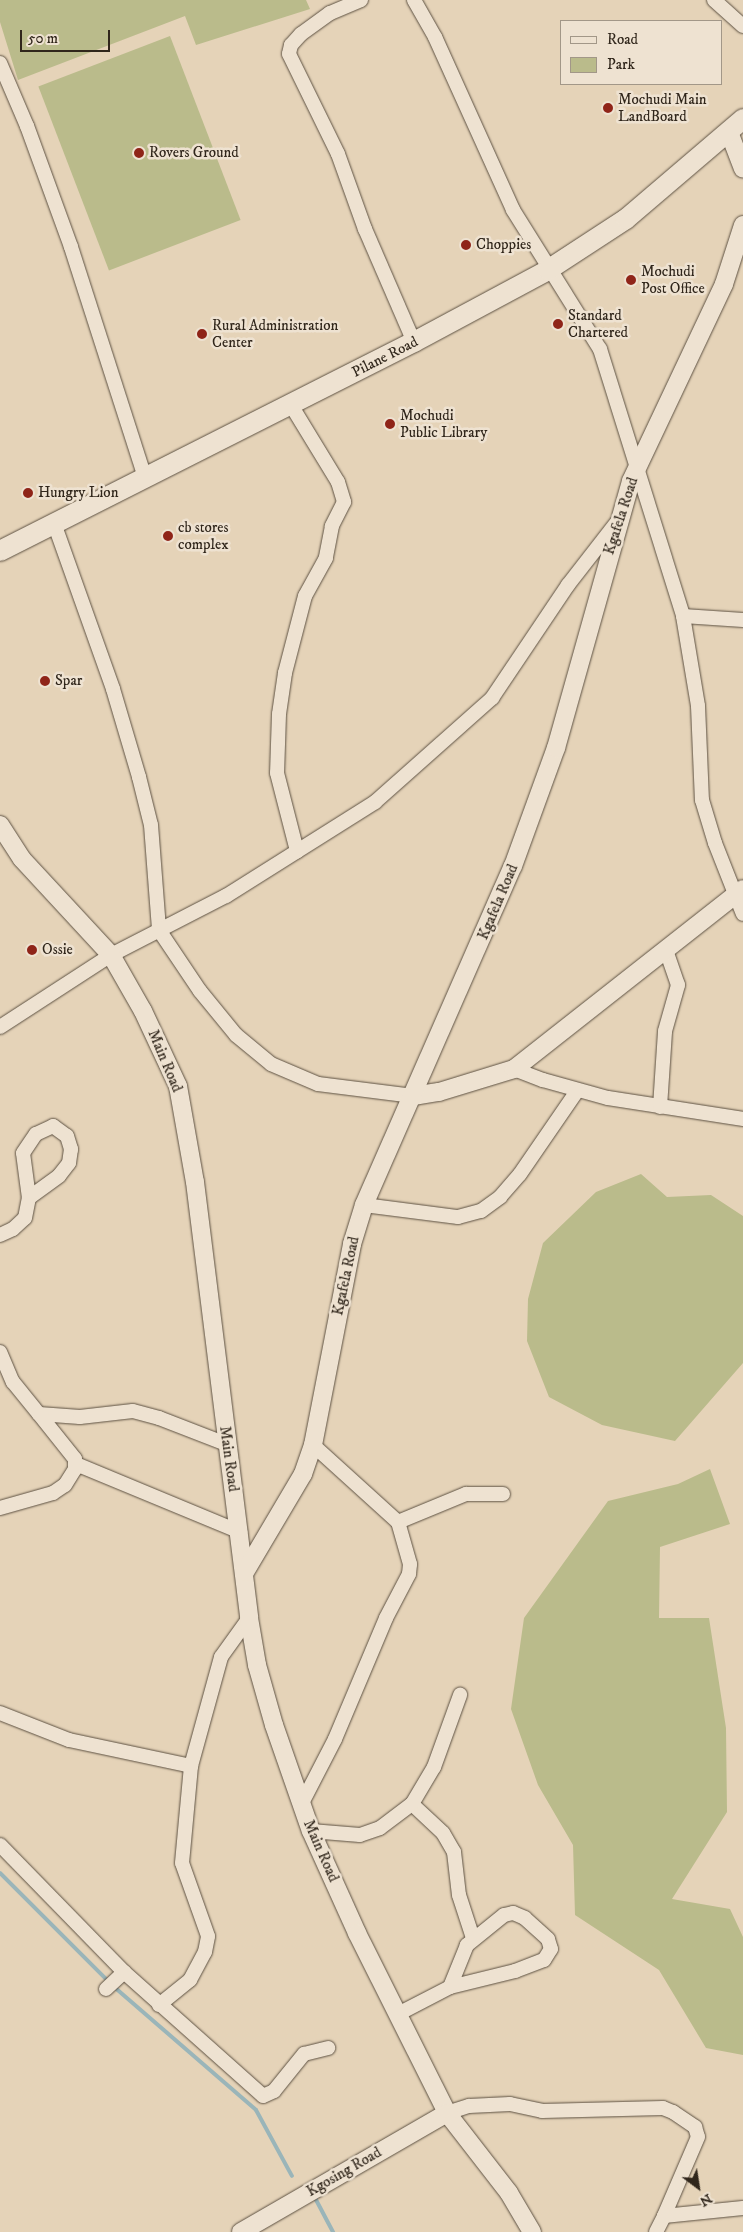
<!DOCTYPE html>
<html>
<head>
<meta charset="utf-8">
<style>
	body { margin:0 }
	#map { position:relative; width:743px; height:2232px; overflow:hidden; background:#e5d3b8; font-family:"IM FELL DW Pica",serif }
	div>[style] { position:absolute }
	.green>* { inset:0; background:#babb8b; transform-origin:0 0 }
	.stream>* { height:4px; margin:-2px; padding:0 2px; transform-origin:2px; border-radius:2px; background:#9ab5b9 }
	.roads { filter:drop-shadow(0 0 1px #5d5142) drop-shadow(0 0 1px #5d5142) }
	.minor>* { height:14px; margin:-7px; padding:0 7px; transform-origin:7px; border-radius:7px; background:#eee2d1 }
	.tertiary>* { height:18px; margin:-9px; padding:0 9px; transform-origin:9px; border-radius:9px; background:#eee2d1 }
	.secondary>* { height:20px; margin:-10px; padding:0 10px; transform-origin:10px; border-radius:10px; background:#eee2d1 }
	.dots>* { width:14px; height:14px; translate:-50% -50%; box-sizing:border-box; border:2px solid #eee2d1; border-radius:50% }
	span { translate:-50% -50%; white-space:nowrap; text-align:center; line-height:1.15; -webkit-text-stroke:5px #eee2d1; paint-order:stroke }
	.poi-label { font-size:15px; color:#30261b }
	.left { translate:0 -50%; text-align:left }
	.street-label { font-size:15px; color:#30261b }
	.legend { position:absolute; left:560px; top:20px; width:162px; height:65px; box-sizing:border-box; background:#eee2d1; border:1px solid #a29788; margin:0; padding:6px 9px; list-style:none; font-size:15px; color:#30261b }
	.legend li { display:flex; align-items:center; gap:10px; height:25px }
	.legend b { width:25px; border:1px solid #a29788 }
	.north { position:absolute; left:673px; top:2162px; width:50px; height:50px; -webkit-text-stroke:4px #eee2d1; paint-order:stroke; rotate:149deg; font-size:14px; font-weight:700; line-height:20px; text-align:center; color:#30261b }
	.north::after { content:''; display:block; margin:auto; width:18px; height:22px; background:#30261b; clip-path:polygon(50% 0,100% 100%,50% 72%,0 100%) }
	.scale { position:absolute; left:20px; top:30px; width:90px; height:22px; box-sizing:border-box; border:2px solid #30261b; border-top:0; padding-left:6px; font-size:15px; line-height:18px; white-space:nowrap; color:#30261b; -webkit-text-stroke:4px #eee2d1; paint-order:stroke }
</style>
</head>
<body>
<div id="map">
	<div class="green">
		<div style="clip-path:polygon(0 0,306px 0,310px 9px,196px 45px,185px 16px,18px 80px,0 22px)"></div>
		<div style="left:170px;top:36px;width:197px;height:141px;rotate:69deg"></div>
		<div style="clip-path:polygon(641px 1174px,667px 1197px,711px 1195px,743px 1216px,743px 1363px,675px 1441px,602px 1425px,549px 1397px,527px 1341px,528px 1299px,543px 1243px,596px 1192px)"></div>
		<div style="clip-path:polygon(710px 1469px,730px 1524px,660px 1547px,659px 1618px,709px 1618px,726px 1728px,727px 1812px,672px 1899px,730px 1909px,743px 1937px,743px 2055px,706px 2048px,659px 1970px,575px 1915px,573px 1845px,538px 1785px,511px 1709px,524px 1618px,608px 1501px,678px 1484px)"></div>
	</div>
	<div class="stream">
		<div style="left:0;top:1873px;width:160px;rotate:45deg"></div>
		<div style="left:113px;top:1986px;width:189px;rotate:40.9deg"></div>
		<div style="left:256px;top:2110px;width:75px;rotate:61.4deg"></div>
		<div style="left:314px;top:2196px;width:41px;rotate:62.2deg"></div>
	</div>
	<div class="roads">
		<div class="minor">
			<div style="left:361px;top:0;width:34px;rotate:157deg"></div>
			<div style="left:330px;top:13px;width:36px;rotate:144deg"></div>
			<div style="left:301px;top:34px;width:15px;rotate:132deg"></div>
			<div style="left:291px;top:45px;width:9px;rotate:103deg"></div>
			<div style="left:289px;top:54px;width:111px;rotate:63.9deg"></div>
			<div style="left:338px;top:154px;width:80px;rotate:70.2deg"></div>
			<div style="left:365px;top:229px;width:123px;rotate:66.6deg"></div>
			<div style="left:414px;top:0;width:43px;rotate:60.4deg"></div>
			<div style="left:435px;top:37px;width:190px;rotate:65.7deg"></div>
			<div style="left:513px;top:210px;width:164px;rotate:58deg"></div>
			<div style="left:600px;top:349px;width:280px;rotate:72.7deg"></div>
			<div style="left:714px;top:0;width:39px;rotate:42deg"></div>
			<div style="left:0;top:63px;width:69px;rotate:66.8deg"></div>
			<div style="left:27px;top:126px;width:129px;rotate:70deg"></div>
			<div style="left:71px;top:247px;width:243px;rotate:72.2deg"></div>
			<div style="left:291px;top:405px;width:90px;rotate:58.6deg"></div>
			<div style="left:338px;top:482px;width:21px;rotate:73deg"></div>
			<div style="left:344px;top:502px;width:27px;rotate:117deg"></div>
			<div style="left:332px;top:526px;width:33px;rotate:101deg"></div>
			<div style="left:326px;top:558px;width:43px;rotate:118.9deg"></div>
			<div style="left:305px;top:596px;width:80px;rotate:104.6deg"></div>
			<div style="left:285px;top:673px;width:41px;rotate:98.3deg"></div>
			<div style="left:279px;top:714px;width:59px;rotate:91.9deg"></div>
			<div style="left:277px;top:773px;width:81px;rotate:75.6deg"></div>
			<div style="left:54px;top:523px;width:176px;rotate:70.4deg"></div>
			<div style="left:113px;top:689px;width:92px;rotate:73.5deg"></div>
			<div style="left:139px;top:777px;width:49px;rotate:76deg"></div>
			<div style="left:151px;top:825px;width:105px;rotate:85.6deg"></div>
			<div style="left:159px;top:930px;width:73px;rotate:56.1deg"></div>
			<div style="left:200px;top:991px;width:57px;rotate:50.7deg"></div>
			<div style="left:236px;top:1035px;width:45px;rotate:39.6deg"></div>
			<div style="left:271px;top:1064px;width:51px;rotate:23.1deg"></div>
			<div style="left:318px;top:1084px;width:96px;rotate:7.2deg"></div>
			<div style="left:743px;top:620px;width:60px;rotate:-176.2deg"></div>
			<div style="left:683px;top:616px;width:91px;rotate:80.5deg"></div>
			<div style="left:698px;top:706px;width:94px;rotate:87.6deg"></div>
			<div style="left:702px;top:800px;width:45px;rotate:73.2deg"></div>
			<div style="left:715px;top:843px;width:76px;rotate:68.5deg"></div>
			<div style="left:0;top:1027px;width:132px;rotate:-33deg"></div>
			<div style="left:111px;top:955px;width:129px;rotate:-27.2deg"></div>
			<div style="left:226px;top:896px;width:176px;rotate:-32.2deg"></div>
			<div style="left:375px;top:802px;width:157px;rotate:-41.6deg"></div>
			<div style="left:492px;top:698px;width:136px;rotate:-56.1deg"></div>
			<div style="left:568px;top:585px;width:80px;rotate:-52.1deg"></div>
			<div style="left:514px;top:1069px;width:31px;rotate:21deg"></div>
			<div style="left:543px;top:1080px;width:67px;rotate:15.5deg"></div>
			<div style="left:608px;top:1098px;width:137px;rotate:8.8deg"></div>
			<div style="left:660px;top:1107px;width:76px;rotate:-86.2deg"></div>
			<div style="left:665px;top:1031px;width:48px;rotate:-74.2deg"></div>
			<div style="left:678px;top:985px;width:36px;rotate:-109deg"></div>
			<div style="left:364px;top:1205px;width:95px;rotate:7.3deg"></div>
			<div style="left:458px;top:1217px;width:24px;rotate:-15deg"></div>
			<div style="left:481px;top:1211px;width:24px;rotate:-36deg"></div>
			<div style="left:500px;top:1197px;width:30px;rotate:-49deg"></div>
			<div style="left:520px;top:1174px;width:101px;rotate:-55.5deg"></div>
			<div style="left:0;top:1235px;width:14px;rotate:-25deg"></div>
			<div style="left:13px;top:1229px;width:16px;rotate:-43deg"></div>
			<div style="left:25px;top:1218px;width:20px;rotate:-79deg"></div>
			<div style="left:29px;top:1198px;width:45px;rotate:-97.6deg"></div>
			<div style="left:23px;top:1153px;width:23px;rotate:-56deg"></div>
			<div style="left:36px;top:1134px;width:19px;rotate:-25deg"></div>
			<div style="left:53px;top:1126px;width:17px;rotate:36deg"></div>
			<div style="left:67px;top:1136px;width:14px;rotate:73deg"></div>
			<div style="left:71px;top:1149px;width:14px;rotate:98deg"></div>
			<div style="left:69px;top:1163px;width:16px;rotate:128deg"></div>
			<div style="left:59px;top:1176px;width:37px;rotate:144deg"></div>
			<div style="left:0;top:1352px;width:33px;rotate:67deg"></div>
			<div style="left:13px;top:1382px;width:41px;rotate:50.9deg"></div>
			<div style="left:39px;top:1414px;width:41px;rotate:4.2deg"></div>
			<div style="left:80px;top:1417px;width:53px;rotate:-6.5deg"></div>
			<div style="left:133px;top:1411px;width:27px;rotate:15deg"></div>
			<div style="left:159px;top:1418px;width:72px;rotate:21.2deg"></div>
			<div style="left:313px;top:1445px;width:115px;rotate:42.2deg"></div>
			<div style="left:398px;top:1522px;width:74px;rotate:-22.4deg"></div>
			<div style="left:466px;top:1494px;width:37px"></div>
			<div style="left:76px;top:1464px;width:178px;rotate:22.5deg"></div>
			<div style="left:0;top:1508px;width:55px;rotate:-15.8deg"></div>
			<div style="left:53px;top:1493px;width:14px;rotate:-34deg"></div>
			<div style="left:65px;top:1485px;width:19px;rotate:-58deg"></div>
			<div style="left:75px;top:1469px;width:10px;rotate:-90deg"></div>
			<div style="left:75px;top:1459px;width:58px;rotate:-128.7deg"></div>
			<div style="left:0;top:1713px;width:74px;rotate:21.4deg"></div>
			<div style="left:69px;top:1740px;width:125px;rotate:12deg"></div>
			<div style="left:412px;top:1804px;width:42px;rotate:43.1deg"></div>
			<div style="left:443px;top:1833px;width:22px;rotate:60deg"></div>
			<div style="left:454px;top:1852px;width:43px;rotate:83.4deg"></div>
			<div style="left:459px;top:1895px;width:45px;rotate:72deg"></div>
			<div style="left:301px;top:1805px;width:74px;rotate:-62.7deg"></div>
			<div style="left:335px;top:1739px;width:131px;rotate:-67.1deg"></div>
			<div style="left:386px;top:1618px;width:50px;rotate:-62.4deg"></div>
			<div style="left:409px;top:1574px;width:10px;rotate:-84deg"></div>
			<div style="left:410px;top:1564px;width:44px;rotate:-105.9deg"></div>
			<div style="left:311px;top:1831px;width:49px;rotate:4.7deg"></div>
			<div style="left:360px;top:1835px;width:21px;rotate:-19deg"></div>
			<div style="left:380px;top:1828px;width:40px;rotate:-37deg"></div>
			<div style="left:412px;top:1804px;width:43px;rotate:-59.3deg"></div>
			<div style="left:434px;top:1767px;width:77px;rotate:-70.1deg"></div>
			<div style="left:0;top:1845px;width:177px;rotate:45.7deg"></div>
			<div style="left:124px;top:1972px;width:186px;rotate:41.7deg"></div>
			<div style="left:263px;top:2096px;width:12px;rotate:-24deg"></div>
			<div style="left:274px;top:2091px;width:48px;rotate:-51deg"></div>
			<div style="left:304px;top:2054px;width:25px;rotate:-14deg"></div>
			<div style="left:106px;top:1989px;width:25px;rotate:-43deg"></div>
			<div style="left:159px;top:2005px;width:40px;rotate:-39deg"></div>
			<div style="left:190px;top:1980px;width:32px;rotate:-62deg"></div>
			<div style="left:205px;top:1952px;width:16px;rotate:-79deg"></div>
			<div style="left:208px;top:1936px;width:77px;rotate:-109.6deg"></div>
			<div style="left:182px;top:1863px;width:97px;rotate:-84.7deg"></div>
			<div style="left:191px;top:1766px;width:113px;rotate:-74.6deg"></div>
			<div style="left:221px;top:1657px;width:48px;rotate:-54.3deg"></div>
			<div style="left:398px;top:2014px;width:59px;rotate:-27.4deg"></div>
			<div style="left:450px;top:1987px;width:67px;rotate:-13.8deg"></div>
			<div style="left:515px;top:1971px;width:31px;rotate:-21deg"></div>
			<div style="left:544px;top:1960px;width:13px;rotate:-58deg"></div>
			<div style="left:551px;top:1949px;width:10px;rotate:-107deg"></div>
			<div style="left:548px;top:1939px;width:31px;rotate:-138deg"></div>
			<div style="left:525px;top:1918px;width:13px;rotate:-157deg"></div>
			<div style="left:513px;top:1913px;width:9px;rotate:167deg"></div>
			<div style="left:504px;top:1915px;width:48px;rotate:141deg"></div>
			<div style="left:467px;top:1945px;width:45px;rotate:112deg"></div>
			<div style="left:447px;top:2113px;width:23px;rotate:-18deg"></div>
			<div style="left:469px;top:2106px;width:41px;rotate:-2.8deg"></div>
			<div style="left:510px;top:2104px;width:33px;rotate:12deg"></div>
			<div style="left:542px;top:2111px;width:121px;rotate:-1.4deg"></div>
			<div style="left:663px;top:2108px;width:11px;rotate:22deg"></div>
			<div style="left:673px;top:2112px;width:27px;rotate:34deg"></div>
			<div style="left:695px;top:2127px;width:10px;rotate:73deg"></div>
			<div style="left:698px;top:2137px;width:86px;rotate:113.3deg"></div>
			<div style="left:656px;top:2232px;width:18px;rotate:-63deg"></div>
			<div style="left:664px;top:2216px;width:79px;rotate:-5.8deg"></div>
		</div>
		<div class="tertiary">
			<div style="left:729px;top:132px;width:39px;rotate:69deg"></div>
			<div style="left:0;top:825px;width:40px;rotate:57.1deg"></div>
			<div style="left:22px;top:859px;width:131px;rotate:47.2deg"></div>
			<div style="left:111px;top:955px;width:64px;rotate:60.3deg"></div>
			<div style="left:143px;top:1011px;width:83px;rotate:65deg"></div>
			<div style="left:178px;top:1086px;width:97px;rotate:80deg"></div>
			<div style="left:195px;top:1182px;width:439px;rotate:82.9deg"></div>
			<div style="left:249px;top:1618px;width:48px;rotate:80.3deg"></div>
			<div style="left:257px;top:1665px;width:62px;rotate:74.2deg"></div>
			<div style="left:274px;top:1725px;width:112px;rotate:70.8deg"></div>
			<div style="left:311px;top:1831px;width:112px;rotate:65.7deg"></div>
			<div style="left:357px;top:1933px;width:201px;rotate:63.4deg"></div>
			<div style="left:447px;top:2113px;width:101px;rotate:52.2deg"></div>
			<div style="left:509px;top:2193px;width:45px;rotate:59.5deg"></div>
			<div style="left:413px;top:1096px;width:26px;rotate:-9deg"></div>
			<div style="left:439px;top:1092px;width:78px;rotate:-17deg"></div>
			<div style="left:514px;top:1069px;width:291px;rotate:-38.2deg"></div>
			<div style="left:245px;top:1572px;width:114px;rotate:-59.4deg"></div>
			<div style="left:303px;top:1474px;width:31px;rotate:-71deg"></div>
			<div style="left:313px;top:1445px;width:205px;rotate:-79deg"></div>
			<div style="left:352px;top:1244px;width:41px;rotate:-72.9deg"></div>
			<div style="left:364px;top:1205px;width:370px;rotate:-66.3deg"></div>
			<div style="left:513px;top:866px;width:126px;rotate:-70deg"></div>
			<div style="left:556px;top:748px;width:277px;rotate:-74.3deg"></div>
			<div style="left:631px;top:481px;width:218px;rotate:-64.7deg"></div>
			<div style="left:724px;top:284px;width:62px;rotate:-72.1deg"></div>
			<div style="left:241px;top:2232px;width:238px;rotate:-30deg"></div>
		</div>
		<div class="secondary">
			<div style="left:0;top:551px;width:464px;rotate:-26.8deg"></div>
			<div style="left:414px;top:342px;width:152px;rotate:-28.2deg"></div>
			<div style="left:548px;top:270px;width:93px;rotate:-33.2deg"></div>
			<div style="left:626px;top:219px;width:154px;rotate:-40.5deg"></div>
		</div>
	</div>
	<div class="dots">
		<div style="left:608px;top:108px;background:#8f2418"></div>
		<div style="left:139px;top:153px;background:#8f2418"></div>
		<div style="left:466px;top:245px;background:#8f2418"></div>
		<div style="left:631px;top:280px;background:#8f2418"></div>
		<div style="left:558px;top:324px;background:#8f2418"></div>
		<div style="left:202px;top:334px;background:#8f2418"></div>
		<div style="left:390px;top:424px;background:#8f2418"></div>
		<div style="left:28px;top:493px;background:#8f2418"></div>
		<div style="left:168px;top:536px;background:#8f2418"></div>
		<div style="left:45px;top:681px;background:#8f2418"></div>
		<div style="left:32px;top:950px;background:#8f2418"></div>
	</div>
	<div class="poi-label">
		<span class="left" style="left:618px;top:108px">Mochudi Main<br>LandBoard</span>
		<span class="left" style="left:149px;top:153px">Rovers Ground</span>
		<span class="left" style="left:476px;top:245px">Choppies</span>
		<span class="left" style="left:641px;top:280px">Mochudi<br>Post Office</span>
		<span class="left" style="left:568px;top:324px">Standard<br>Chartered</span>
		<span class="left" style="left:212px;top:334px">Rural Administration<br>Center</span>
		<span class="left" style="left:400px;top:424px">Mochudi<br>Public Library</span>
		<span class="left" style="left:38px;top:493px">Hungry Lion</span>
		<span class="left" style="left:178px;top:536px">cb stores<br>complex</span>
		<span class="left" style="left:55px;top:681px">Spar</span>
		<span class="left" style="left:42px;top:950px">Ossie</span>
	</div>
	<div class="street-label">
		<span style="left:385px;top:357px;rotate:-27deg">Pilane Road</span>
		<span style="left:621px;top:516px;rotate:-72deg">Kgafela Road</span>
		<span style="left:498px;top:902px;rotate:-67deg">Kgafela Road</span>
		<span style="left:165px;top:1061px;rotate:67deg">Main Road</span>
		<span style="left:346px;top:1276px;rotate:-78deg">Kgafela Road</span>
		<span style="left:229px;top:1459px;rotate:82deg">Main Road</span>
		<span style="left:321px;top:1851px;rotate:66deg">Main Road</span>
		<span style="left:344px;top:2172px;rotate:-30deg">Kgosing Road</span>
	</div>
	<ul class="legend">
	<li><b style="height:6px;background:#eee2d1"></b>Road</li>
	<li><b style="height:14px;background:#babb8b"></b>Park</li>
	</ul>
	<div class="north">N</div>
	<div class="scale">50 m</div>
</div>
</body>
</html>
